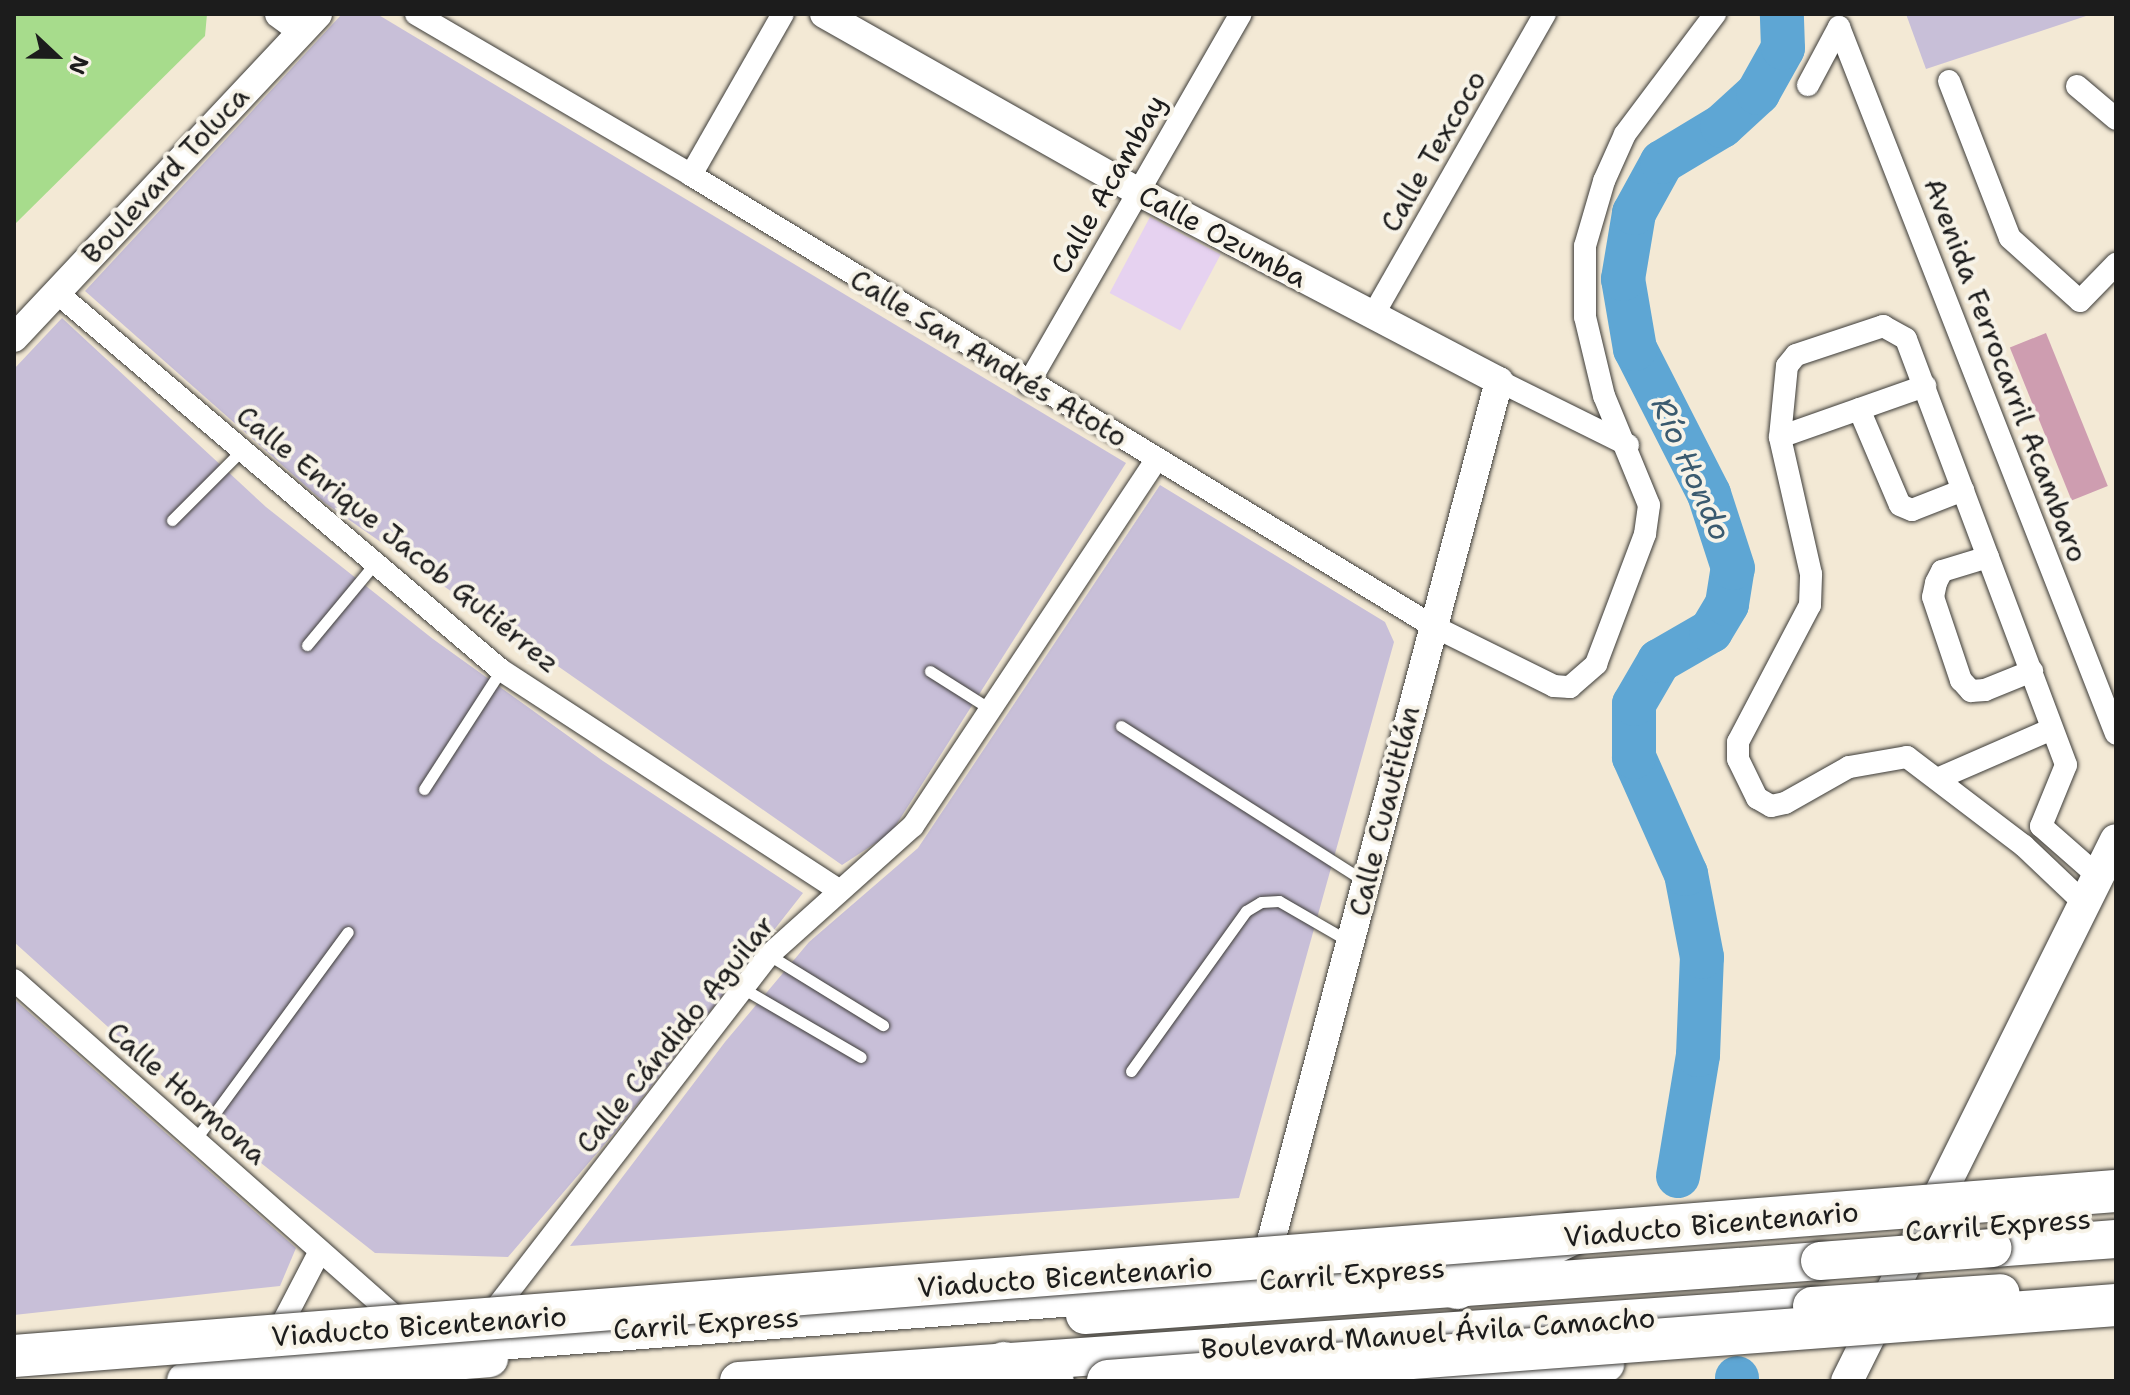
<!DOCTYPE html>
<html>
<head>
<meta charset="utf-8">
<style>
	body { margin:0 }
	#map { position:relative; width:2130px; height:1395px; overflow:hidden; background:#f3e9d5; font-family:"Shantell Sans",sans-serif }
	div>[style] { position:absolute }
	.built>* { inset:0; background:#e6d2f0; transform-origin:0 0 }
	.industrial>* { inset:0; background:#c8bfd8 }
	.green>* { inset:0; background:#a7dc8c }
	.river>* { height:44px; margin:-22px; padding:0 22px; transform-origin:22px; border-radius:22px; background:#5ea6d4 }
	.building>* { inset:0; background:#ce9db0; transform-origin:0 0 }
	.roads { filter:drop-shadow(0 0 2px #3c3b38) drop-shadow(0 0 2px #3c3b38) }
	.service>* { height:11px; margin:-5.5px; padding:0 5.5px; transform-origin:5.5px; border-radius:5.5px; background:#fff }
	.minor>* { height:22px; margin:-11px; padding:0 11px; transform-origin:11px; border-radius:11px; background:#fff }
	.tertiary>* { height:28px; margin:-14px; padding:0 14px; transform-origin:14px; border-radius:14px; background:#fff }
	.secondary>* { height:32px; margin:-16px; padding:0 16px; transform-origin:16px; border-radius:16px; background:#fff }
	.primary>* { height:36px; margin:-18px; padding:0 18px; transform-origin:18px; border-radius:18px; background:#fff }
	.trunk>* { height:38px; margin:-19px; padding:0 19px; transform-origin:19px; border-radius:19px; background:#fff }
	.motorway>* { height:42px; margin:-21px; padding:0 21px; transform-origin:21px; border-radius:21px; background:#fff }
	.bridges { filter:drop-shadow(0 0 2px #3c3b38) drop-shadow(0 0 2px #3c3b38) }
	.trunk-bridge>* { height:38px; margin:-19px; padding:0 19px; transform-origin:19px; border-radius:19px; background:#fff }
	.motorway-bridge>* { height:42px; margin:-21px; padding:0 21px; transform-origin:21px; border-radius:21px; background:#fff }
	span { translate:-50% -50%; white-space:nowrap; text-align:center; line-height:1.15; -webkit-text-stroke:8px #f7f3e8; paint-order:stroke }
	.street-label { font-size:28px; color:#1c1c1c }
	.water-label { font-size:30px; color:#3a5a6f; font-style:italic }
	.frame { position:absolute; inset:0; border:16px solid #1c1c1c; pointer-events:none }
	.north { position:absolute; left:16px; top:16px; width:80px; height:80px; -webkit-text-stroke:6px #f7f3e8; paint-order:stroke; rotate:112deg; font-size:22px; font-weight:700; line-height:32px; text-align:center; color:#1c1c1c }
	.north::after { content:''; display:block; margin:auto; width:28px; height:36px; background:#1c1c1c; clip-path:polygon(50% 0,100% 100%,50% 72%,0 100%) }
</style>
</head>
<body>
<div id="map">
	<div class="built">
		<div style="left:1150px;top:217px;width:80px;height:86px;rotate:28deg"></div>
	</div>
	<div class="industrial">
		<div style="clip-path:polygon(342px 14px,377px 14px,1126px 463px,891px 833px,842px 865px,325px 503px,85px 291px)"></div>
		<div style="clip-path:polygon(1906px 14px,2092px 14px,1926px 69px)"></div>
		<div style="clip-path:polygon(62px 318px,266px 507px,433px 639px,603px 761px,803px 893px,616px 1131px,508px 1257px,375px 1253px,242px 1148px,14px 942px,14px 369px)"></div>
		<div style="clip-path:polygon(1160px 485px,1385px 622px,1394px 642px,1239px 1198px,570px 1246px,725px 1042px,809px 942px,918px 848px)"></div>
		<div style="clip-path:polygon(14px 999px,296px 1248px,280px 1286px,14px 1315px)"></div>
	</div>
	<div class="green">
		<div style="clip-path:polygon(14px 14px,207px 14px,205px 36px,14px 225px)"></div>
	</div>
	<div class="river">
		<div style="left:1678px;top:1176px;width:123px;rotate:-80.6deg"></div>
		<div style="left:1698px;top:1055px;width:98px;rotate:-87.7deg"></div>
		<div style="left:1702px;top:957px;width:85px;rotate:-100.9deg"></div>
		<div style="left:1686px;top:874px;width:128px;rotate:-114deg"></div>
		<div style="left:1634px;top:757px;width:53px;rotate:-90deg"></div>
		<div style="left:1634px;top:704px;width:50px;rotate:-59.8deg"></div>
		<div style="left:1659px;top:661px;width:60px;rotate:-30deg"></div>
		<div style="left:1711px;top:631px;width:31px;rotate:-59deg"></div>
		<div style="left:1727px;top:604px;width:36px;rotate:-81deg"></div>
		<div style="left:1733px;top:568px;width:78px;rotate:-108deg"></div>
		<div style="left:1709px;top:494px;width:163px;rotate:-117deg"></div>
		<div style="left:1635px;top:349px;width:71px;rotate:-99.7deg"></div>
		<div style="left:1623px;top:279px;width:67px;rotate:-80.5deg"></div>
		<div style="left:1634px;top:213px;width:58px;rotate:-61.2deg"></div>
		<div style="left:1662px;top:162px;width:70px;rotate:-31deg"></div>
		<div style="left:1722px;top:126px;width:49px;rotate:-42.5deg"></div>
		<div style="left:1758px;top:93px;width:51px;rotate:-60.9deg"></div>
		<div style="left:1783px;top:48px;width:34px;rotate:-92deg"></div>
		<div style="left:1737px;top:1381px;width:3px;rotate:-90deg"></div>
	</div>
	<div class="building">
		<div style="left:2046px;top:333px;width:165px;height:39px;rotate:68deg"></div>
	</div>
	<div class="roads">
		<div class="service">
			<div style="left:172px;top:520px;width:99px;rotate:-45deg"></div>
			<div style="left:307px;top:645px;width:107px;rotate:-50.3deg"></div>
			<div style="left:930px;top:671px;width:71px;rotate:32.3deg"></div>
			<div style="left:1121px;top:726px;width:290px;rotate:32.5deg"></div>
			<div style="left:424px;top:789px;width:142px;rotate:-57.1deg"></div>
			<div style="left:769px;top:955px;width:134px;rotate:31.6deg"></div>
			<div style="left:744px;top:989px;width:135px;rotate:30.2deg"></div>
			<div style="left:1131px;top:1071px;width:197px;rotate:-54.3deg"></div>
			<div style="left:1246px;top:911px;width:17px;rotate:-31deg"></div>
			<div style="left:1261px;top:902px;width:18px;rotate:-3deg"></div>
			<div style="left:1279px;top:901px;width:82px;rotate:30deg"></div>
			<div style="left:195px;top:1140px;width:258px;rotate:-53.7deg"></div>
		</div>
		<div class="minor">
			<div style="left:416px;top:14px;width:319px;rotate:30.3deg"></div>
			<div style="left:691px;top:175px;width:866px;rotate:31.3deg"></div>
			<div style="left:1431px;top:625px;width:137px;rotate:26.4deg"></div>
			<div style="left:1554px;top:686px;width:16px;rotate:4deg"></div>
			<div style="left:1570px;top:687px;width:35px;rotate:-41deg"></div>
			<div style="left:1596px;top:664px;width:139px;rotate:-69.3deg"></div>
			<div style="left:1645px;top:534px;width:29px;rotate:-82deg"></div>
			<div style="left:1649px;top:505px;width:118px;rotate:-112.4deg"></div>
			<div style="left:1604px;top:396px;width:81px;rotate:-103.5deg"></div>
			<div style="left:1585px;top:317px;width:71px;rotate:-90deg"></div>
			<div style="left:1585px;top:246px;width:68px;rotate:-73.7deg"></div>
			<div style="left:1604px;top:181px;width:51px;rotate:-65.9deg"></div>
			<div style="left:1625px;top:134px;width:150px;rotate:-53.1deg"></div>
			<div style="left:1839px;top:27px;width:759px;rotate:68.6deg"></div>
			<div style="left:1949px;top:81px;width:168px;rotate:68.8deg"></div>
			<div style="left:2010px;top:238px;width:94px;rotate:42deg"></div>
			<div style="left:2080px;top:301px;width:52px;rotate:-45.8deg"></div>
			<div style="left:1808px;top:85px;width:66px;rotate:-61.9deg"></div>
			<div style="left:2077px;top:86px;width:51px;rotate:40.2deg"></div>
			<div style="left:691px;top:175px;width:185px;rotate:-60.3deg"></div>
			<div style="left:56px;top:292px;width:584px;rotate:40.35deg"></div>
			<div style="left:501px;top:670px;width:402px;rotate:33.1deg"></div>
			<div style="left:1372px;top:317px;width:349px;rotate:-60.3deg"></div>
			<div style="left:1499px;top:381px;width:144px;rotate:26.4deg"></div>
			<div style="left:1028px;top:384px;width:427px;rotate:-60.1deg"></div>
			<div style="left:1859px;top:409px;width:104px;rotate:66.9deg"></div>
			<div style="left:1900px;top:505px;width:13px;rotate:23deg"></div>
			<div style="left:1912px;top:510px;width:55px;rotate:-21.4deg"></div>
			<div style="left:1780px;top:437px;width:154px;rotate:-19.4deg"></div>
			<div style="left:1988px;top:557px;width:48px;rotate:163.1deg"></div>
			<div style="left:1942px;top:571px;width:13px;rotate:117deg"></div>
			<div style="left:1936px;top:583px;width:14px;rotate:102deg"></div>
			<div style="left:1933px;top:597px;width:88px;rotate:71.4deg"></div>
			<div style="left:1961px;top:680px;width:15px;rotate:48deg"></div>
			<div style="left:1971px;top:691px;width:14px;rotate:-4deg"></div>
			<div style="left:1985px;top:690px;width:51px;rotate:-22deg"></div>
			<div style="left:1937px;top:779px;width:125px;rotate:-23.5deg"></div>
			<div style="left:2084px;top:903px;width:83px;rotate:-136.5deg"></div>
			<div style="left:2024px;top:846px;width:147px;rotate:-142.7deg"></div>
			<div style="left:1907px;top:757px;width:59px;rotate:170.2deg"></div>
			<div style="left:1849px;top:767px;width:73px;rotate:150.6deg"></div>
			<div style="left:1785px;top:803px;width:14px;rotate:168deg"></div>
			<div style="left:1771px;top:806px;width:16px;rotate:-150deg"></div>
			<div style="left:1757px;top:798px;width:43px;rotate:-116deg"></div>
			<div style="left:1738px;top:759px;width:17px;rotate:-90deg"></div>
			<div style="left:1738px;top:742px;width:155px;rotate:-62.3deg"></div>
			<div style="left:1810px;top:605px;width:31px;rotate:-88deg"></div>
			<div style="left:1811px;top:574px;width:140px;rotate:-102.8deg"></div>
			<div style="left:1780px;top:437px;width:71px;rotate:-84.4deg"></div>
			<div style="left:1787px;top:366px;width:14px;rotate:-51deg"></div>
			<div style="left:1796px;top:355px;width:92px;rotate:-18.4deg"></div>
			<div style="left:1883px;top:326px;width:26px;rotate:29deg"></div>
			<div style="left:1906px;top:339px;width:455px;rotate:69.4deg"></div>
			<div style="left:2066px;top:765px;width:66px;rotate:112.3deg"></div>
			<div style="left:2041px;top:826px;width:76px;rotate:41.3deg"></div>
			<div style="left:14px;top:980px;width:504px;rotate:41.46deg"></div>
			<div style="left:499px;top:1304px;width:441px;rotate:-52.3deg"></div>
			<div style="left:769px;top:955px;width:193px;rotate:-41.9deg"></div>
			<div style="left:913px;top:826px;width:439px;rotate:-56.4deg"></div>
			<div style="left:283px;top:1322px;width:80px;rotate:-62.5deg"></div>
		</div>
		<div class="tertiary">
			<div style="left:279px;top:14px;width:27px;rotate:36deg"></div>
			<div style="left:824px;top:14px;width:360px;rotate:29.5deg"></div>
			<div style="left:1137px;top:191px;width:409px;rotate:27.7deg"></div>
			<div style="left:1499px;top:381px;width:890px;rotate:104.85deg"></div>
			<div style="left:14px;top:338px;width:444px;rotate:-46.8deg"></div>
		</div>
		<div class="secondary">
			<div style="left:1847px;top:1381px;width:604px;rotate:-63.56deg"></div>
		</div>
		<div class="primary">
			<div style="left:1424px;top:1381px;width:183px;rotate:-5.3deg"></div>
		</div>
		<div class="trunk">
			<div style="left:1993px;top:1248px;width:123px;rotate:-4.2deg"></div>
			<div style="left:1085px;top:1315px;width:737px;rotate:-4.2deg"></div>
			<div style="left:186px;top:1381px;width:304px;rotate:-4.3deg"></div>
			<div style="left:739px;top:1381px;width:1076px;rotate:-4deg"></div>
		</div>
		<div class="motorway">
			<div style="left:1457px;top:1288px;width:125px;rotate:-25.1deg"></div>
			<div style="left:445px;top:1343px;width:1038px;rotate:-4.36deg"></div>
			<div style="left:1004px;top:1363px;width:52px;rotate:20.2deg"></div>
		</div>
	</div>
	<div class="bridges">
		<div class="trunk-bridge">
			<div style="left:1820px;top:1261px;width:173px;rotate:-4.3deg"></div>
			<div style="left:1812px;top:1306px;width:189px;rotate:-3.9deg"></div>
		</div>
		<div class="motorway-bridge">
			<div style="left:14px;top:1356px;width:2108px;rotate:-4.49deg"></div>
			<div style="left:1108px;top:1381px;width:1011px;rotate:-4.31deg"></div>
		</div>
	</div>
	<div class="street-label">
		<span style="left:1433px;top:151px;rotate:-60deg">Calle Texcoco</span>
		<span style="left:165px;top:175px;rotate:-47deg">Boulevard Toluca</span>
		<span style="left:1108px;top:184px;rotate:-60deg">Calle Acambay</span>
		<span style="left:1223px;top:236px;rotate:28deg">Calle Ozumba</span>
		<span style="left:989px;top:358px;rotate:31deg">Calle San Andrés Atoto</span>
		<span style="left:2006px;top:370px;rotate:69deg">Avenida Ferrocarril Acambaro</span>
		<span style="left:398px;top:539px;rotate:39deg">Calle Enrique Jacob Gutiérrez</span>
		<span style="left:1384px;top:811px;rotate:-76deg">Calle Cuautitlán</span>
		<span style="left:675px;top:1034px;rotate:-51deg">Calle Cándido Aguilar</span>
		<span style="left:187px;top:1093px;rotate:41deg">Calle Hormona</span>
		<span style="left:1711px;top:1224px;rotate:-5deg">Viaducto Bicentenario</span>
		<span style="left:1998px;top:1225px;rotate:-4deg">Carril Express</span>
		<span style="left:1352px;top:1274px;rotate:-4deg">Carril Express</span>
		<span style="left:1065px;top:1277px;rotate:-4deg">Viaducto Bicentenario</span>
		<span style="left:706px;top:1323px;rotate:-4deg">Carril Express</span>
		<span style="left:419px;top:1326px;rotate:-4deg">Viaducto Bicentenario</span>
		<span style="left:1428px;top:1333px;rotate:-4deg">Boulevard Manuel Ávila Camacho</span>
	</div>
	<div class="water-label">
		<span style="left:1691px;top:469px;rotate:66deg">Río Hondo</span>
	</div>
	<div class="frame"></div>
	<div class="north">N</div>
</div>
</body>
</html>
